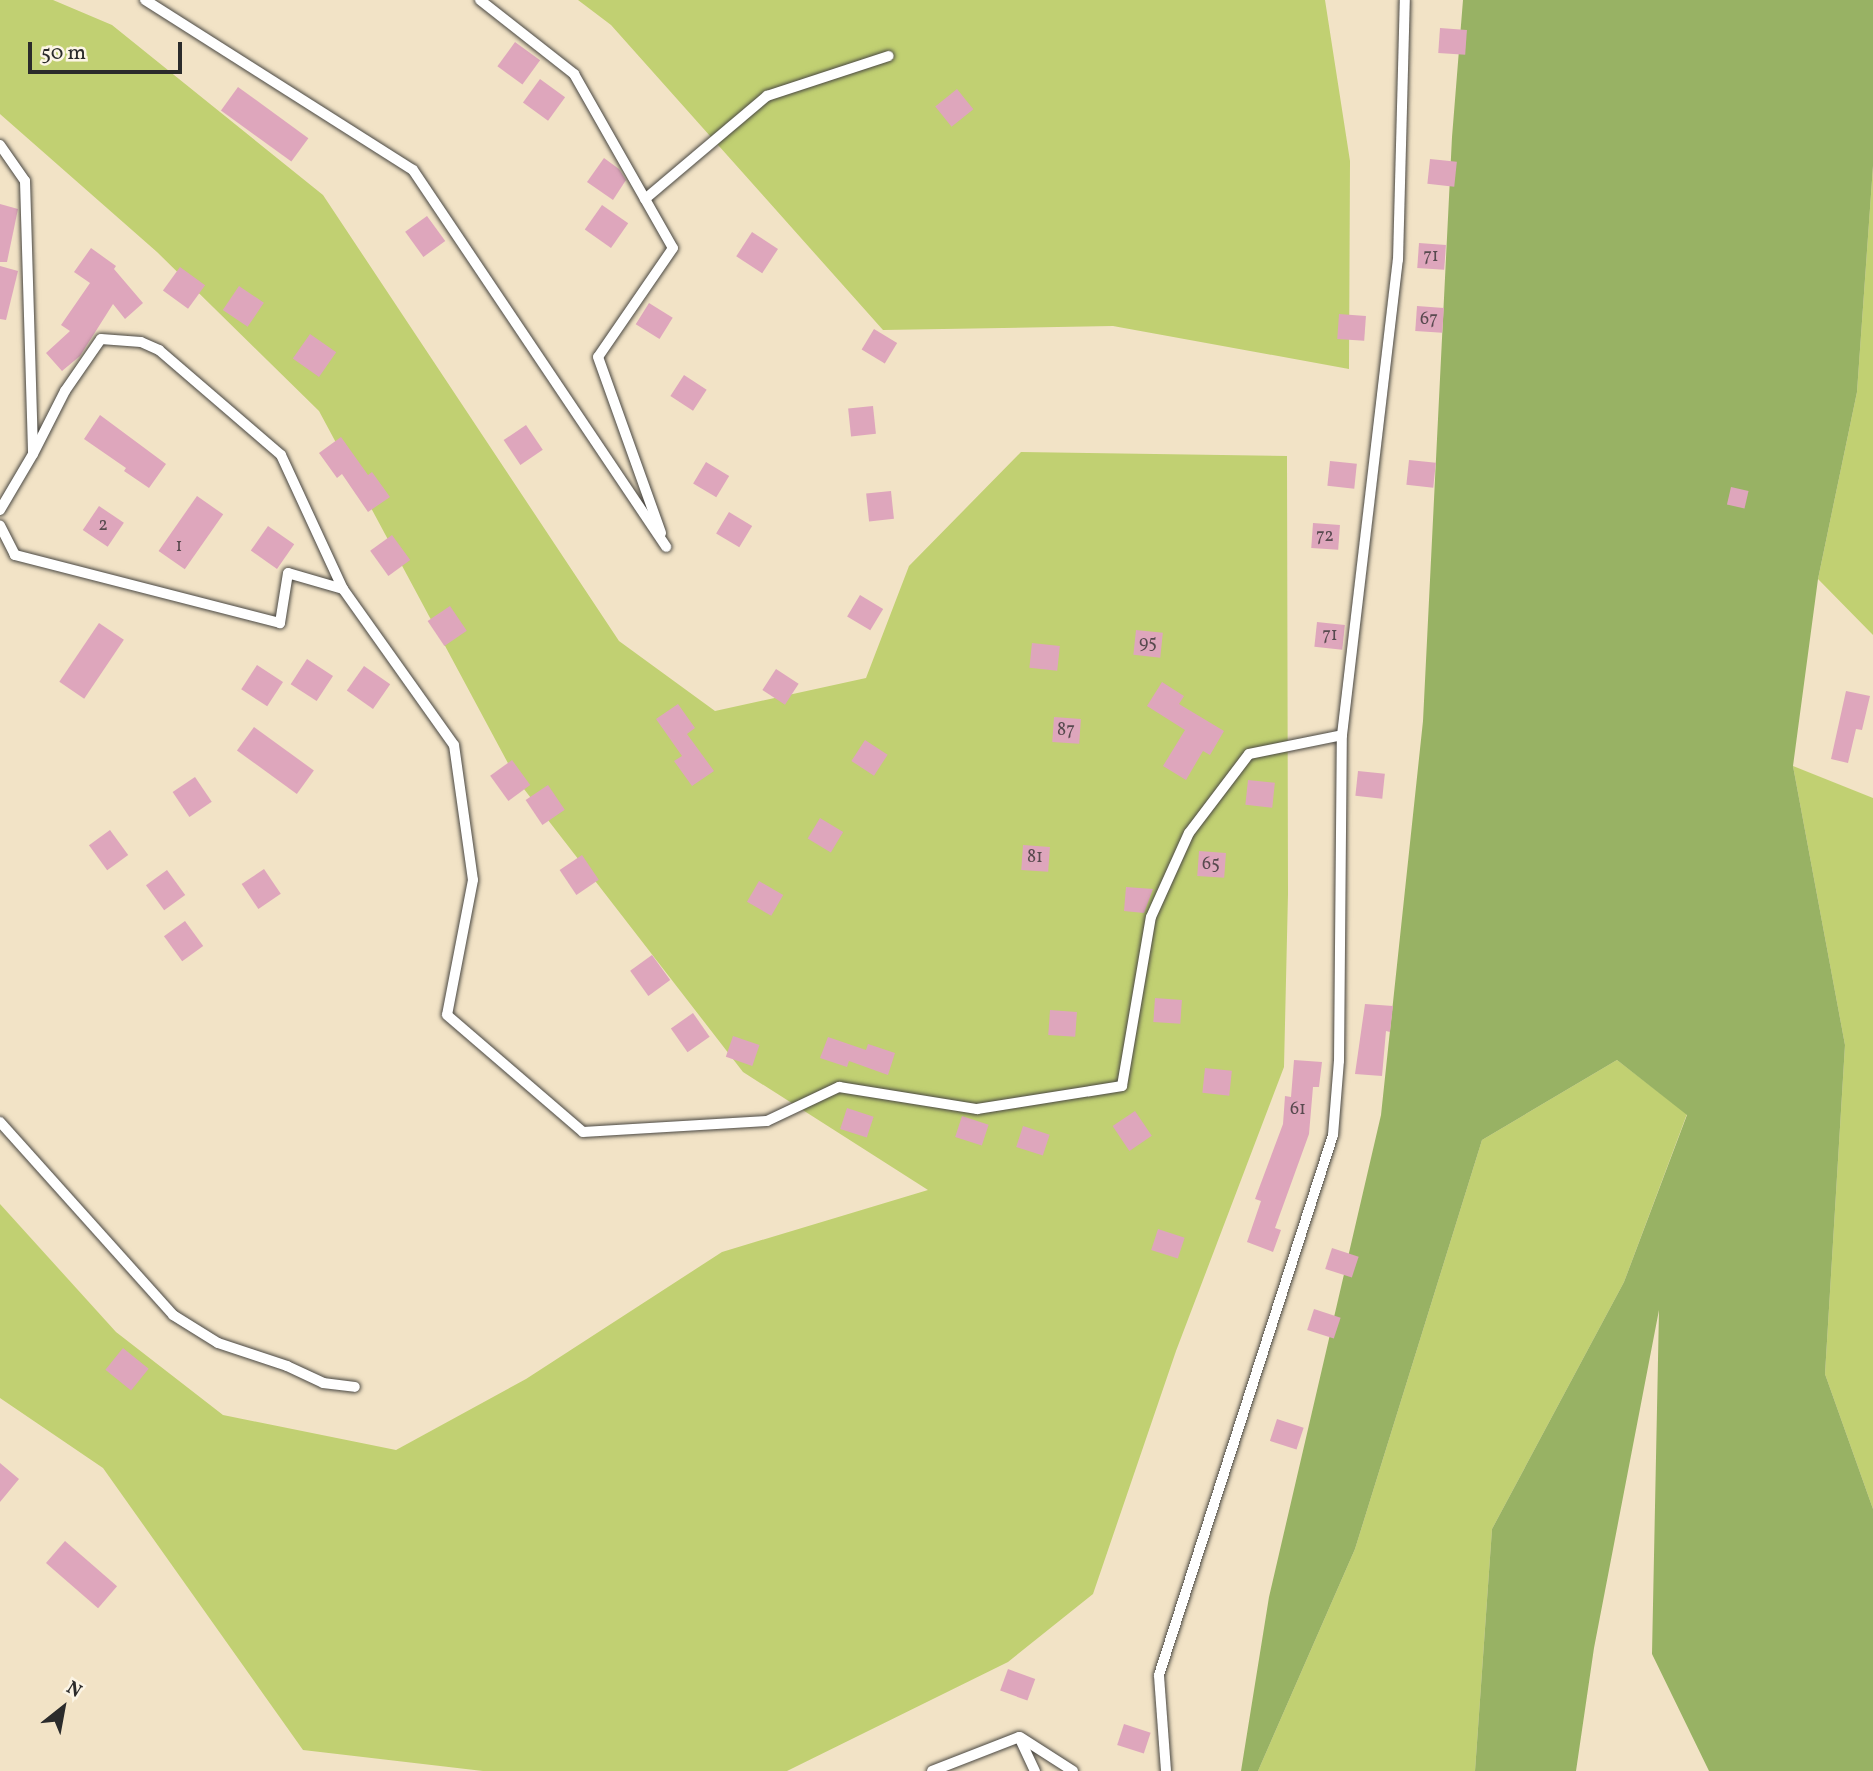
<!DOCTYPE html>
<html>
<head>
<meta charset="utf-8">
<style>
	body { margin:0 }
	#map { position:relative; width:1873px; height:1771px; overflow:hidden; background:#f2e3c6; font-family:Vollkorn,serif }
	div>[style] { position:absolute }
	.green>* { inset:0; background:#c1d072 }
	.forest>* { inset:0; background:#98b264 }
	.building>* { inset:0; background:#dea6bc; transform-origin:0 0 }
	.roads { filter:drop-shadow(0 0 2px #494742) drop-shadow(0 0 2px #494742) }
	.lane>* { height:10px; margin:-5px; padding:0 5px; transform-origin:5px; border-radius:5px; background:#fff }
	span { translate:-50% -50%; white-space:nowrap; text-align:center; line-height:1.15; -webkit-text-stroke:5px #fcf5e5; paint-order:stroke }
	.number-label { font-size:18px; color:#584a4f }
	.number-label span { -webkit-text-stroke-width:0 }
	.north { position:absolute; left:28px; top:1673px; width:70px; height:70px; -webkit-text-stroke:5px #fcf5e5; paint-order:stroke; rotate:31deg; font-size:19px; font-weight:700; line-height:28px; text-align:center; color:#2b2b2b }
	.north::after { content:''; display:block; margin:auto; width:24px; height:32px; background:#2b2b2b; clip-path:polygon(50% 0,100% 100%,50% 72%,0 100%) }
	.scale { position:absolute; left:28px; top:42px; width:154px; height:32px; box-sizing:border-box; border:4px solid #2b2b2b; border-top:0; padding-left:9px; font-size:21px; line-height:24px; white-space:nowrap; color:#2b2b2b; -webkit-text-stroke:5px #fcf5e5; paint-order:stroke }
</style>
</head>
<body>
<div id="map">
	<div class="green">
		<div style="clip-path:polygon(0 0,53px 0,112px 25px,323px 195px,619px 641px,715px 711px,866px 678px,909px 566px,1021px 452px,1287px 456px,1288px 894px,1284px 1067px,1176px 1351px,1093px 1594px,1008px 1662px,787px 1771px,483px 1771px,303px 1750px,103px 1468px,0 1398px,0 1204px,116px 1332px,223px 1415px,396px 1450px,526px 1379px,722px 1252px,928px 1190px,743px 1072px,517px 780px,319px 411px,157px 252px,0 114px)"></div>
		<div style="clip-path:polygon(578px 0,1325px 0,1350px 161px,1349px 369px,1113px 326px,883px 330px,611px 25px)"></div>
		<div style="clip-path:polygon(1873px 166px,1873px 635px,1818px 579px,1857px 392px)"></div>
		<div style="clip-path:polygon(1793px 766px,1873px 798px,1873px 1509px,1825px 1374px,1845px 1045px)"></div>
		<div style="clip-path:polygon(1617px 1060px,1687px 1114px,1624px 1282px,1492px 1529px,1475px 1771px,1258px 1771px,1355px 1549px,1482px 1140px)"></div>
	</div>
	<div class="forest">
		<div style="clip-path:polygon(1463px 0,1873px 0,1873px 166px,1857px 392px,1818px 579px,1793px 766px,1845px 1045px,1825px 1374px,1873px 1509px,1873px 1771px,1709px 1771px,1652px 1654px,1659px 1310px,1594px 1648px,1576px 1771px,1475px 1771px,1492px 1529px,1624px 1282px,1687px 1115px,1617px 1060px,1482px 1140px,1355px 1549px,1258px 1771px,1241px 1771px,1269px 1597px,1381px 1115px,1423px 721px,1452px 137px)"></div>
	</div>
	<div class="building">
		<div style="left:1440px;top:28px;width:27px;height:25px;rotate:4deg"></div>
		<div style="left:515px;top:42px;width:31px;height:30px;rotate:36deg"></div>
		<div style="left:540px;top:79px;width:31px;height:29px;rotate:36deg"></div>
		<div style="left:238px;top:87px;width:87px;height:29px;rotate:36deg"></div>
		<div style="left:957px;top:89px;width:26px;height:28px;rotate:51deg"></div>
		<div style="clip-path:polygon(604px 158px,619px 169px,626px 180px,613px 200px,587px 182px)"></div>
		<div style="left:1430px;top:159px;width:27px;height:25px;rotate:6deg"></div>
		<div style="clip-path:polygon(0 204px,18px 209px,7px 262px,0 262px)"></div>
		<div style="left:602px;top:205px;width:32px;height:30px;rotate:35deg"></div>
		<div style="left:427px;top:216px;width:31px;height:27px;rotate:54deg"></div>
		<div style="left:752px;top:232px;width:31px;height:29px;rotate:33deg"></div>
		<div style="left:1419px;top:243px;width:27px;height:25px;rotate:4deg"></div>
		<div style="clip-path:polygon(91px 248px,116px 266px,114px 269px,143px 303px,125px 319px,113px 304px,80px 356px,62px 371px,46px 353px,70px 331px,61px 325px,90px 283px,74px 272px)"></div>
		<div style="clip-path:polygon(0 266px,18px 271px,6px 320px,0 319px)"></div>
		<div style="left:180px;top:267px;width:31px;height:29px;rotate:36deg"></div>
		<div style="left:239px;top:286px;width:30px;height:29px;rotate:34deg"></div>
		<div style="left:649px;top:303px;width:28px;height:25px;rotate:32deg"></div>
		<div style="left:1417px;top:306px;width:27px;height:25px;rotate:4deg"></div>
		<div style="left:1339px;top:314px;width:27px;height:25px;rotate:4deg"></div>
		<div style="left:874px;top:329px;width:27px;height:24px;rotate:31deg"></div>
		<div style="left:310px;top:334px;width:32px;height:30px;rotate:35deg"></div>
		<div style="left:684px;top:375px;width:27px;height:25px;rotate:33deg"></div>
		<div style="left:873px;top:406px;width:28px;height:25px;rotate:84deg"></div>
		<div style="clip-path:polygon(100px 415px,166px 464px,149px 488px,124px 471px,126px 468px,84px 439px)"></div>
		<div style="left:526px;top:425px;width:30px;height:27px;rotate:56deg"></div>
		<div style="clip-path:polygon(341px 437px,368px 475px,372px 472px,390px 497px,368px 512px,342px 474px,337px 478px,319px 453px)"></div>
		<div style="left:1409px;top:460px;width:27px;height:25px;rotate:6deg"></div>
		<div style="left:1330px;top:461px;width:27px;height:25px;rotate:6deg"></div>
		<div style="left:706px;top:462px;width:27px;height:25px;rotate:31deg"></div>
		<div style="left:1731px;top:487px;width:18px;height:18px;rotate:13deg"></div>
		<div style="left:891px;top:491px;width:28px;height:25px;rotate:84deg"></div>
		<div style="left:197px;top:496px;width:32px;height:67px;rotate:35deg"></div>
		<div style="left:99px;top:506px;width:30px;height:29px;rotate:34deg"></div>
		<div style="left:729px;top:512px;width:27px;height:25px;rotate:31deg"></div>
		<div style="left:1313px;top:523px;width:27px;height:25px;rotate:4deg"></div>
		<div style="left:268px;top:526px;width:32px;height:30px;rotate:35deg"></div>
		<div style="left:392px;top:535px;width:31px;height:27px;rotate:54deg"></div>
		<div style="left:860px;top:595px;width:27px;height:25px;rotate:31deg"></div>
		<div style="left:450px;top:606px;width:30px;height:27px;rotate:56deg"></div>
		<div style="left:1317px;top:622px;width:28px;height:25px;rotate:6deg"></div>
		<div style="left:99px;top:623px;width:30px;height:71px;rotate:34deg"></div>
		<div style="left:1136px;top:630px;width:27px;height:25px;rotate:6deg"></div>
		<div style="left:1032px;top:643px;width:28px;height:25px;rotate:6deg"></div>
		<div style="left:307px;top:659px;width:31px;height:30px;rotate:33deg"></div>
		<div style="left:257px;top:665px;width:31px;height:29px;rotate:33deg"></div>
		<div style="left:364px;top:666px;width:32px;height:30px;rotate:35deg"></div>
		<div style="left:776px;top:669px;width:27px;height:25px;rotate:33deg"></div>
		<div style="clip-path:polygon(1162px 682px,1184px 696px,1179px 704px,1224px 731px,1210px 755px,1203px 751px,1186px 780px,1163px 766px,1185px 730px,1147px 706px)"></div>
		<div style="clip-path:polygon(1846px 691px,1870px 696px,1862px 730px,1856px 729px,1848px 763px,1831px 759px)"></div>
		<div style="clip-path:polygon(678px 704px,695px 728px,687px 734px,714px 771px,692px 786px,674px 761px,682px 756px,656px 719px)"></div>
		<div style="left:1054px;top:717px;width:27px;height:25px;rotate:4deg"></div>
		<div style="left:254px;top:727px;width:74px;height:29px;rotate:36deg"></div>
		<div style="left:865px;top:740px;width:27px;height:25px;rotate:33deg"></div>
		<div style="left:512px;top:760px;width:31px;height:27px;rotate:54deg"></div>
		<div style="left:1358px;top:771px;width:27px;height:25px;rotate:6deg"></div>
		<div style="left:195px;top:777px;width:30px;height:27px;rotate:56deg"></div>
		<div style="left:1248px;top:780px;width:27px;height:25px;rotate:6deg"></div>
		<div style="left:548px;top:785px;width:30px;height:27px;rotate:56deg"></div>
		<div style="left:820px;top:818px;width:27px;height:24px;rotate:31deg"></div>
		<div style="left:110px;top:830px;width:31px;height:26px;rotate:54deg"></div>
		<div style="left:1023px;top:845px;width:27px;height:25px;rotate:4deg"></div>
		<div style="left:1199px;top:851px;width:27px;height:25px;rotate:4deg"></div>
		<div style="left:582px;top:855px;width:30px;height:27px;rotate:56deg"></div>
		<div style="left:264px;top:869px;width:30px;height:27px;rotate:56deg"></div>
		<div style="left:167px;top:870px;width:31px;height:26px;rotate:54deg"></div>
		<div style="left:759px;top:881px;width:28px;height:24px;rotate:30deg"></div>
		<div style="clip-path:polygon(1126px 887px,1153px 889px,1144px 913px,1124px 911px)"></div>
		<div style="left:185px;top:921px;width:31px;height:26px;rotate:54deg"></div>
		<div style="left:652px;top:955px;width:31px;height:27px;rotate:54deg"></div>
		<div style="left:1155px;top:998px;width:27px;height:24px;rotate:4deg"></div>
		<div style="clip-path:polygon(1365px 1004px,1393px 1006px,1390px 1032px,1386px 1031px,1382px 1076px,1355px 1074px)"></div>
		<div style="left:1050px;top:1010px;width:27px;height:25px;rotate:4deg"></div>
		<div style="left:693px;top:1013px;width:29px;height:27px;rotate:55deg"></div>
		<div style="left:733px;top:1036px;width:28px;height:22px;rotate:19deg"></div>
		<div style="clip-path:polygon(828px 1037px,866px 1050px,868px 1044px,895px 1053px,888px 1075px,849px 1061px,847px 1067px,820px 1058px)"></div>
		<div style="clip-path:polygon(1294px 1060px,1322px 1062px,1319px 1087px,1313px 1087px,1309px 1134px,1275px 1228px,1281px 1230px,1273px 1252px,1247px 1242px,1261px 1201px,1255px 1199px,1283px 1124px,1285px 1096px,1291px 1097px)"></div>
		<div style="left:1205px;top:1068px;width:27px;height:25px;rotate:6deg"></div>
		<div style="left:847px;top:1108px;width:28px;height:22px;rotate:18deg"></div>
		<div style="left:1135px;top:1111px;width:30px;height:27px;rotate:56deg"></div>
		<div style="left:962px;top:1116px;width:28px;height:22px;rotate:18deg"></div>
		<div style="left:1023px;top:1126px;width:28px;height:22px;rotate:18deg"></div>
		<div style="left:1158px;top:1229px;width:28px;height:22px;rotate:18deg"></div>
		<div style="left:1332px;top:1248px;width:28px;height:22px;rotate:18deg"></div>
		<div style="left:1314px;top:1309px;width:28px;height:22px;rotate:18deg"></div>
		<div style="left:123px;top:1348px;width:33px;height:28px;rotate:39deg"></div>
		<div style="left:1277px;top:1419px;width:28px;height:23px;rotate:18deg"></div>
		<div style="clip-path:polygon(0 1463px,19px 1479px,0 1502px)"></div>
		<div style="left:65px;top:1541px;width:69px;height:29px;rotate:41deg"></div>
		<div style="left:1008px;top:1669px;width:29px;height:23px;rotate:20deg"></div>
		<div style="left:1124px;top:1724px;width:28px;height:22px;rotate:18deg"></div>
	</div>
	<div class="roads">
		<div class="lane">
			<div style="left:145px;top:0;width:317px;rotate:32.4deg"></div>
			<div style="left:413px;top:170px;width:454px;rotate:56.1deg"></div>
			<div style="left:480px;top:0;width:120px;rotate:38.2deg"></div>
			<div style="left:574px;top:74px;width:200px;rotate:60.4deg"></div>
			<div style="left:673px;top:248px;width:132px;rotate:124.5deg"></div>
			<div style="left:598px;top:357px;width:187px;rotate:70.3deg"></div>
			<div style="left:0;top:145px;width:44px;rotate:55.2deg"></div>
			<div style="left:25px;top:181px;width:271px;rotate:88.3deg"></div>
			<div style="left:645px;top:199px;width:160px;rotate:-40.2deg"></div>
			<div style="left:767px;top:96px;width:128px;rotate:-18.2deg"></div>
			<div style="left:0;top:510px;width:65px;rotate:-59.5deg"></div>
			<div style="left:33px;top:454px;width:71px;rotate:-63.1deg"></div>
			<div style="left:65px;top:391px;width:63px;rotate:-55.3deg"></div>
			<div style="left:101px;top:339px;width:40px;rotate:4.3deg"></div>
			<div style="left:141px;top:342px;width:20px;rotate:24deg"></div>
			<div style="left:159px;top:350px;width:161px;rotate:40.7deg"></div>
			<div style="left:281px;top:455px;width:148px;rotate:65.2deg"></div>
			<div style="left:343px;top:589px;width:57px;rotate:-163.8deg"></div>
			<div style="left:288px;top:573px;width:51px;rotate:99.1deg"></div>
			<div style="left:280px;top:623px;width:274px;rotate:-165.6deg"></div>
			<div style="left:15px;top:555px;width:33px;rotate:-117deg"></div>
			<div style="left:343px;top:589px;width:191px;rotate:54.6deg"></div>
			<div style="left:454px;top:745px;width:136px;rotate:82deg"></div>
			<div style="left:473px;top:880px;width:137px;rotate:100.9deg"></div>
			<div style="left:447px;top:1015px;width:179px;rotate:40.7deg"></div>
			<div style="left:583px;top:1132px;width:184px;rotate:-3.4deg"></div>
			<div style="left:767px;top:1121px;width:80px;rotate:-25.3deg"></div>
			<div style="left:839px;top:1087px;width:140px;rotate:9.1deg"></div>
			<div style="left:977px;top:1109px;width:147px;rotate:-9deg"></div>
			<div style="left:1122px;top:1086px;width:171px;rotate:-80.3deg"></div>
			<div style="left:1151px;top:917px;width:92px;rotate:-65.7deg"></div>
			<div style="left:1189px;top:833px;width:99px;rotate:-52.8deg"></div>
			<div style="left:1249px;top:754px;width:95px;rotate:-11.5deg"></div>
			<div style="left:0;top:1122px;width:259px;rotate:48.1deg"></div>
			<div style="left:173px;top:1315px;width:53px;rotate:31.9deg"></div>
			<div style="left:218px;top:1343px;width:73px;rotate:18.4deg"></div>
			<div style="left:287px;top:1366px;width:40px;rotate:25deg"></div>
			<div style="left:323px;top:1383px;width:32px;rotate:7deg"></div>
			<div style="left:1020px;top:1737px;width:63px;rotate:32.7deg"></div>
			<div style="left:932px;top:1771px;width:93px;rotate:-21.3deg"></div>
			<div style="left:1019px;top:1737px;width:38px;rotate:65deg"></div>
			<div style="left:1166px;top:1771px;width:96px;rotate:-94.2deg"></div>
			<div style="left:1159px;top:1675px;width:567px;rotate:-72.14deg"></div>
			<div style="left:1333px;top:1135px;width:74px;rotate:-85.4deg"></div>
			<div style="left:1339px;top:1061px;width:326px;rotate:-89.5deg"></div>
			<div style="left:1342px;top:735px;width:478px;rotate:-83.3deg"></div>
			<div style="left:1398px;top:260px;width:260px;rotate:-88.5deg"></div>
		</div>
	</div>
	<div class="number-label">
		<span style="left:1431px;top:257px">71</span>
		<span style="left:1429px;top:320px">67</span>
		<span style="left:103px;top:526px">2</span>
		<span style="left:1325px;top:537px">72</span>
		<span style="left:179px;top:547px">1</span>
		<span style="left:1330px;top:636px">71</span>
		<span style="left:1148px;top:644px">95</span>
		<span style="left:1066px;top:731px">87</span>
		<span style="left:1035px;top:858px">81</span>
		<span style="left:1211px;top:865px">65</span>
		<span style="left:1298px;top:1110px">61</span>
	</div>
	<div class="north">N</div>
	<div class="scale">50 m</div>
</div>
</body>
</html>
